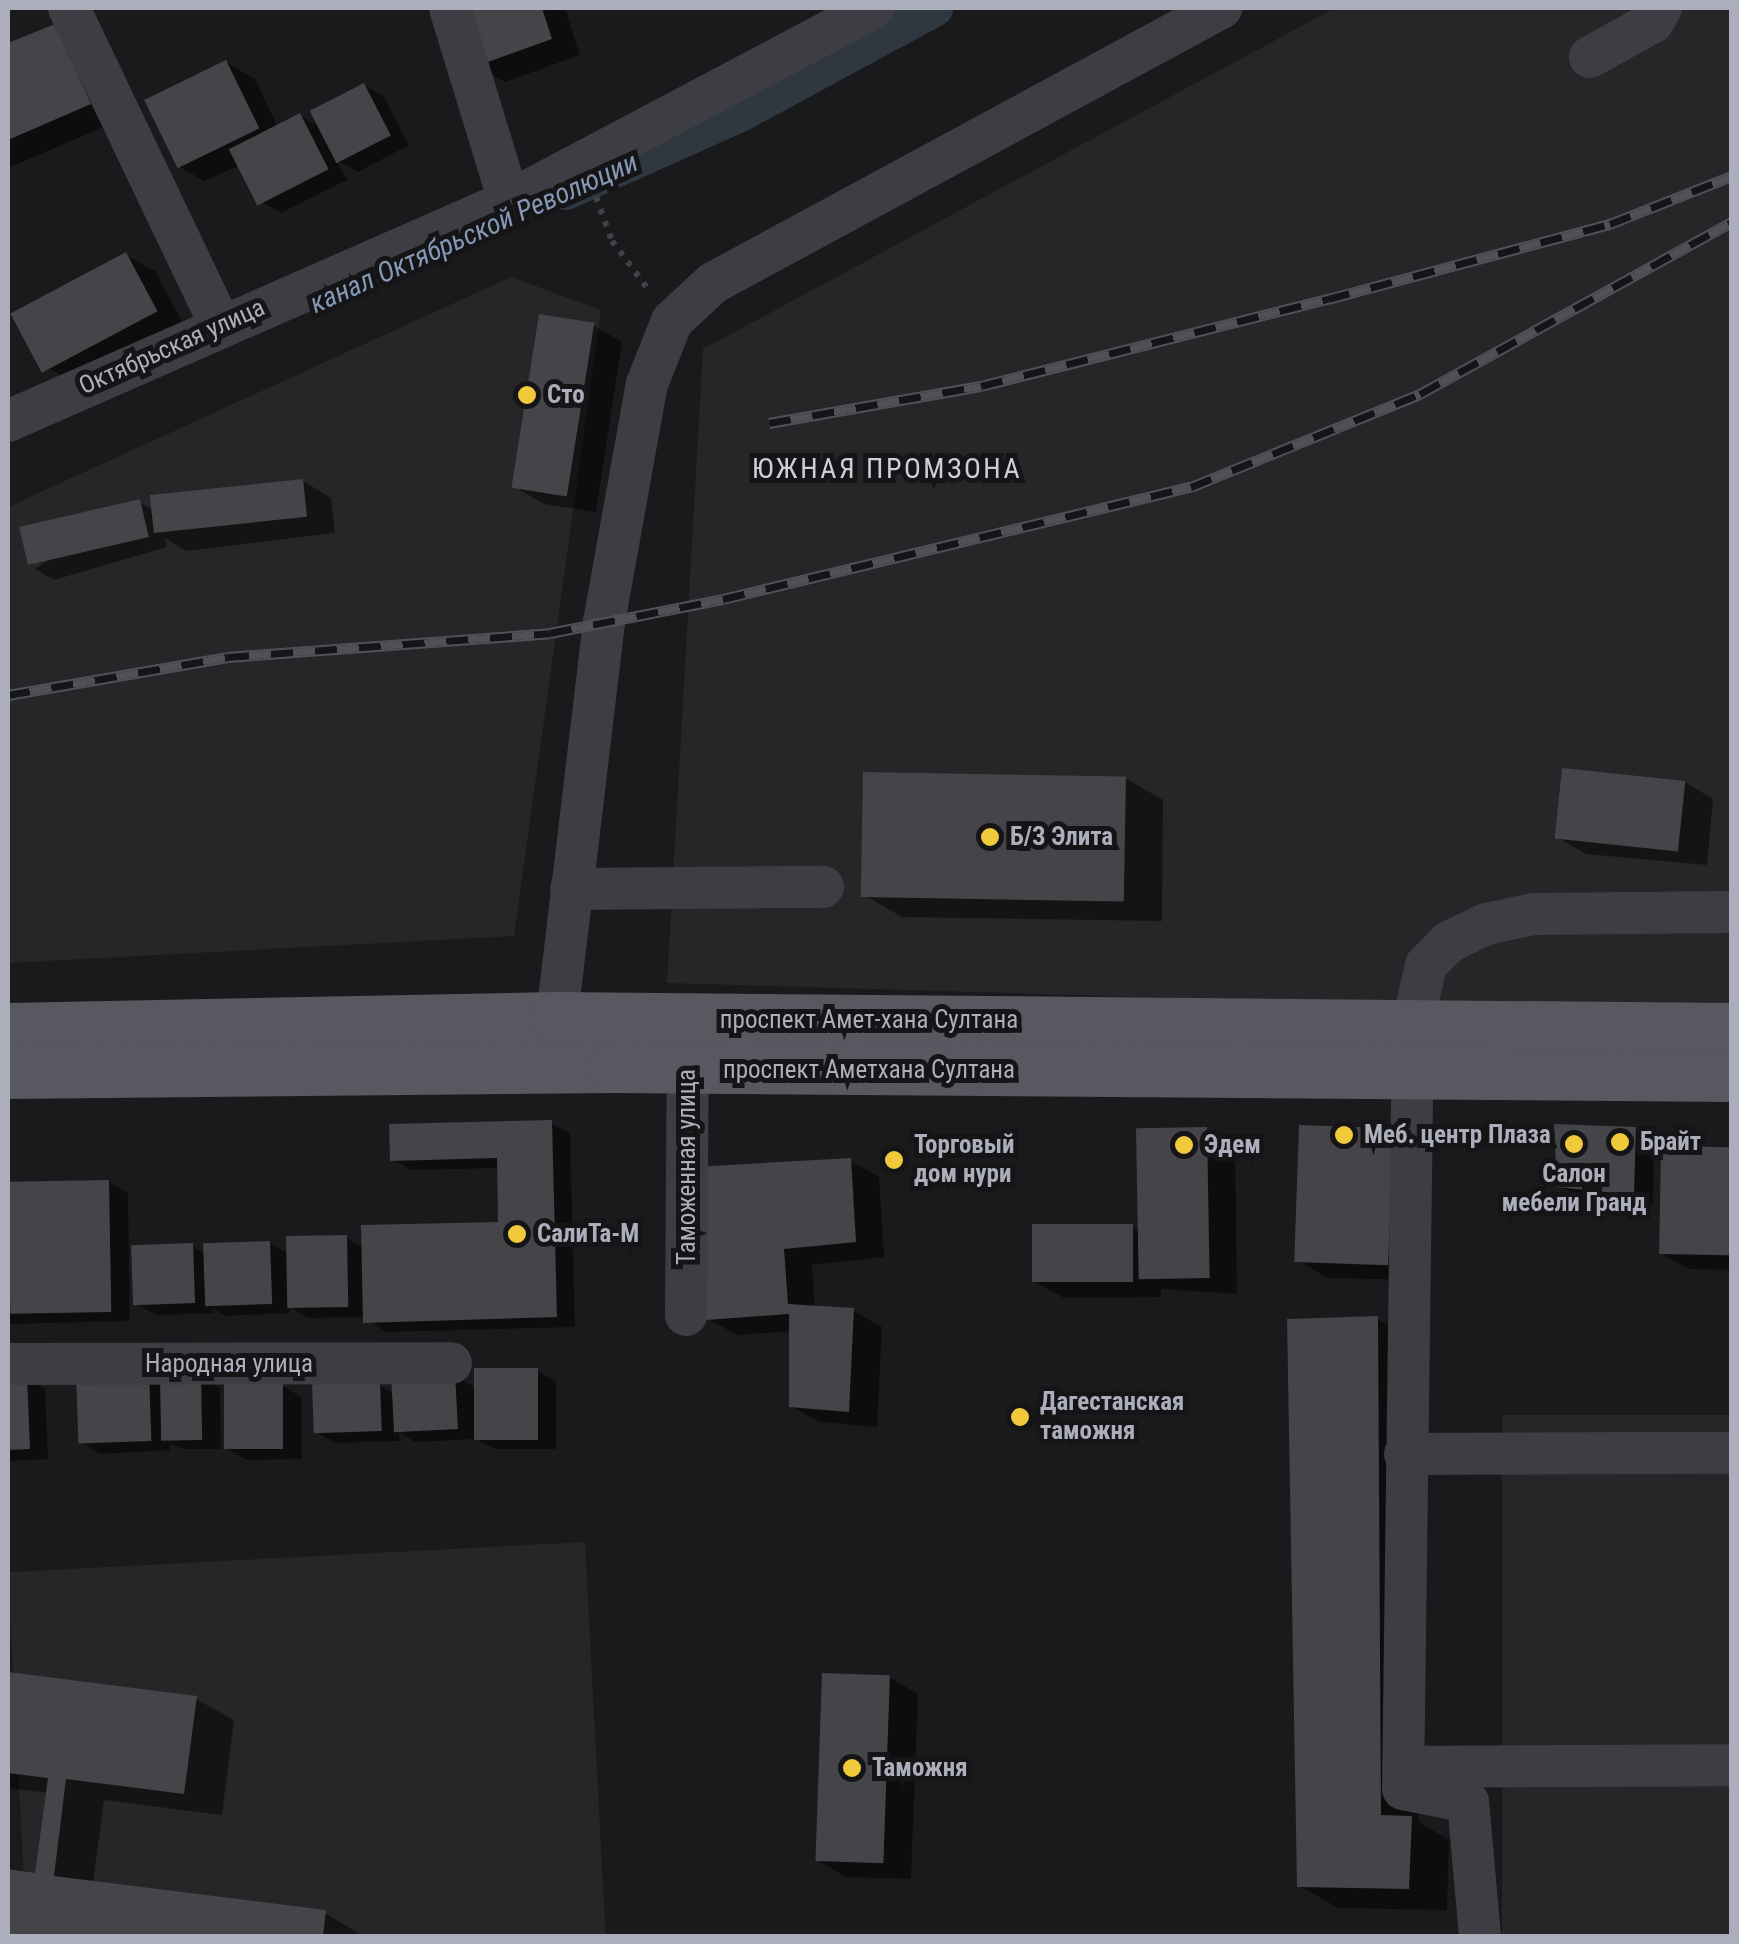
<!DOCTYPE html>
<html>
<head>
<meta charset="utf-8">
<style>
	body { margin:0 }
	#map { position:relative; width:1739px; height:1944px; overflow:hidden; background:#1a1a1c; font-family:"Roboto Condensed",sans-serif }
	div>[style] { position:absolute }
	.built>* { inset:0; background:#262629; transform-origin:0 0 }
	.shadow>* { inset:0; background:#0007 }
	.canal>* { height:38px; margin:-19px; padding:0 19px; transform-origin:19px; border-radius:19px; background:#2f3740 }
	.building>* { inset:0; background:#444449; transform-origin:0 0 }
	.path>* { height:6px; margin-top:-3px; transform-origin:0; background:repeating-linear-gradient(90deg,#414248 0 5px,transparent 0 13px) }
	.minor>* { height:42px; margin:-21px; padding:0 21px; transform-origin:21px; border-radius:21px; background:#3d3d43 }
	.major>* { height:52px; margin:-26px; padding:0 26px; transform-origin:26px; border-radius:26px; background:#575860 }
	.rail>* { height:11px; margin-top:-5.5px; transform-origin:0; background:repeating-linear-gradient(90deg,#151517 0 22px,#505158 0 44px); box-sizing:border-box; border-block:2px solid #505158 }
	.dots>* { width:28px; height:28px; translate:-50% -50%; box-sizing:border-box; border:5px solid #151517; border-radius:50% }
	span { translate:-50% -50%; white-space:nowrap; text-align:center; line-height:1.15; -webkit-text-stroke:10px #151517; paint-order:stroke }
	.street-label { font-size:25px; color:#acafbb }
	.poi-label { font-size:25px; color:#acafbb; font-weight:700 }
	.left { translate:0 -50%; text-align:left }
	.water-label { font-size:28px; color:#8498b6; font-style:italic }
	.neighbourhood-label { font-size:28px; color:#cdcfd7; letter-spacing:2.5px }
	.frame { position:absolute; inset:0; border:10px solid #acafbb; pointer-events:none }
</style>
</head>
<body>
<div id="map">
	<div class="built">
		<div style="clip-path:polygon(1335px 8px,1731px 8px,1731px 1014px,667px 983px,703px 349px)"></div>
		<div style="clip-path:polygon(511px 277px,601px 310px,514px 936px,8px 963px,8px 507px)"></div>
		<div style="left:1731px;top:1415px;width:521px;height:229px;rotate:90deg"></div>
		<div style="left:585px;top:1542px;width:395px;height:578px;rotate:87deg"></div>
	</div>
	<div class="shadow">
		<div style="clip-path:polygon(460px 8px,565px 8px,580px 55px,505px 82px,476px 66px)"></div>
		<div style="clip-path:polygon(54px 26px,118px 121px,8px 168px,8px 45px)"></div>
		<div style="clip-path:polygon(226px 62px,255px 79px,278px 128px,300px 116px,322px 128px,364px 85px,383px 96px,409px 145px,358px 172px,336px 160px,347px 180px,281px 213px,262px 202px,241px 165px,204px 181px,175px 164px)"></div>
		<div style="clip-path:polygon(126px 255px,155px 271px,185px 327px,67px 379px,38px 362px)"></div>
		<div style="clip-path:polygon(593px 325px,622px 342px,596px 512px,544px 504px,515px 487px)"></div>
		<div style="clip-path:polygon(303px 481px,331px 498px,335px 533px,186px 551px,165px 538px,167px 547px,54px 580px,35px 569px,139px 502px,154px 511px)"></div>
		<div style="clip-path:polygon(1125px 778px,1163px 800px,1162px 921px,902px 917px,864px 895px)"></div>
		<div style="clip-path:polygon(1685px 782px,1713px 799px,1707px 865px,1586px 854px,1557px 837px)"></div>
		<div style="clip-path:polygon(551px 1123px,570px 1134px,575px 1327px,385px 1332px,366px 1317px,308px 1318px,290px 1307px,290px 1313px,226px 1316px,213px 1308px,213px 1313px,156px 1315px,137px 1304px,192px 1246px,206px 1254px,269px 1243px,289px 1254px,346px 1238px,364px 1248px,500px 1224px,499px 1168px,411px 1170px,392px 1159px)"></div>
		<div style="clip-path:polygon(1301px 1127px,1421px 1280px,1327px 1278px,1299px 1261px)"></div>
		<div style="clip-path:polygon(1206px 1129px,1235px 1146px,1237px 1294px,1161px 1289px,1161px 1297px,1064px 1298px,1035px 1282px,1132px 1227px,1140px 1232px)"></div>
		<div style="clip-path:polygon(1635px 1129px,1654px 1140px,1653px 1204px,1578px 1196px,1559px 1185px)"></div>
		<div style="clip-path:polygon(1663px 1148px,1732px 1150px,1732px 1270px,1689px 1269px,1660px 1253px)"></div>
		<div style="clip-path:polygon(850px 1161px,879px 1177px,884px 1257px,812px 1265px,815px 1308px,853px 1311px,882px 1327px,877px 1427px,820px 1422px,791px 1406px,792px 1331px,737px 1335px,708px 1319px)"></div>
		<div style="clip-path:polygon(109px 1182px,128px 1193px,130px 1321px,8px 1324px,8px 1184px)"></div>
		<div style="clip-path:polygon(1377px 1319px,1415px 1341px,1419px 1822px,1449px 1840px,1447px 1910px,1338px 1908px,1300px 1886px)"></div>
		<div style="clip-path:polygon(538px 1371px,556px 1382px,556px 1449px,495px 1449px,476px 1439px,415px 1442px,399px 1432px,400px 1441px,335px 1443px,316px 1432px,379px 1385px,394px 1394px,454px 1375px,476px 1388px)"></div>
		<div style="clip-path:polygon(201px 1377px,220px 1388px,221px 1449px,182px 1449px,170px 1443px,170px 1450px,100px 1454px,82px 1443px,79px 1378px)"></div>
		<div style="clip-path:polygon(26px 1378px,45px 1389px,48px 1459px,8px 1461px,8px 1379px)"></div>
		<div style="clip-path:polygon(283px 1386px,301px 1397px,302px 1459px,246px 1460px,227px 1449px)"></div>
		<div style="clip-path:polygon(8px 1674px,196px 1699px,234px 1720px,222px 1815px,104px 1800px,93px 1883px,325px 1913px,363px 1936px,8px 1936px,8px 1872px,38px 1876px,48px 1793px,8px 1788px)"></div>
		<div style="clip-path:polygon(889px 1677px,918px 1694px,911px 1879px,846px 1877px,817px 1860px)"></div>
	</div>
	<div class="canal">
		<div style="left:566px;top:191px;width:191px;rotate:-24.1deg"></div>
		<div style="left:740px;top:113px;width:221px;rotate:-28.4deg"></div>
	</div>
	<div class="building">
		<div style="clip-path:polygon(458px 8px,542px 8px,552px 39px,474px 67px)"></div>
		<div style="clip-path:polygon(55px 24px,91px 104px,8px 140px,8px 43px)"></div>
		<div style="left:226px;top:60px;width:76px;height:91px;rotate:64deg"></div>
		<div style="left:364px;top:83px;width:59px;height:61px;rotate:63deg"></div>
		<div style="left:300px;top:113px;width:63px;height:80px;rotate:63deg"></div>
		<div style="left:126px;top:252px;width:67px;height:131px;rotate:62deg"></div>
		<div style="left:539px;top:314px;width:56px;height:176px;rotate:9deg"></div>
		<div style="left:303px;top:479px;width:38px;height:154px;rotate:84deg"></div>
		<div style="left:140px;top:499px;width:39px;height:124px;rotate:77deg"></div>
		<div style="left:1562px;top:768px;width:124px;height:71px;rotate:6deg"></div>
		<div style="left:863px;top:772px;width:263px;height:125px;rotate:1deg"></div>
		<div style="clip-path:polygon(552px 1120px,557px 1317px,363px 1323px,361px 1225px,498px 1222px,497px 1158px,390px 1161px,389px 1124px)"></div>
		<div style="clip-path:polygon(1554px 1124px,1636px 1127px,1634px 1195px,1557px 1187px)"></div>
		<div style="left:1299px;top:1125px;width:94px;height:137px;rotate:2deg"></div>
		<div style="left:1207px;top:1127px;width:151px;height:71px;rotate:89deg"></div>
		<div style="left:1661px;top:1146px;width:70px;height:108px;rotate:1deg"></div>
		<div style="clip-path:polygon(851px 1158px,856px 1242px,784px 1249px,788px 1304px,854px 1308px,849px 1412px,789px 1407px,789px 1314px,706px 1320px,694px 1167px)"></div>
		<div style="left:109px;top:1180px;width:132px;height:101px;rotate:89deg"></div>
		<div style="left:1133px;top:1224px;width:58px;height:101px;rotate:90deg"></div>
		<div style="left:347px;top:1235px;width:72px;height:61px;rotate:89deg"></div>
		<div style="left:270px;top:1241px;width:63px;height:67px;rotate:88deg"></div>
		<div style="left:193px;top:1243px;width:60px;height:62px;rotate:88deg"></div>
		<div style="clip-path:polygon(1378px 1316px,1381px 1815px,1412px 1816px,1409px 1889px,1297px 1887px,1287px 1319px)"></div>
		<div style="left:474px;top:1368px;width:64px;height:72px"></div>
		<div style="left:149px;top:1372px;width:69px;height:73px;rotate:88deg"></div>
		<div style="left:455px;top:1372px;width:57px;height:64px;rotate:87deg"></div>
		<div style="left:201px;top:1374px;width:66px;height:41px;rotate:89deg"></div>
		<div style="clip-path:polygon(27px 1376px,30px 1449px,8px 1450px,8px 1377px)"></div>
		<div style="left:380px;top:1382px;width:49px;height:68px;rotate:88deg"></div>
		<div style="left:283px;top:1383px;width:66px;height:59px;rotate:90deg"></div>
		<div style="clip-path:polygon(8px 1672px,197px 1696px,184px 1794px,66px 1779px,54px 1876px,326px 1910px,323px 1936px,8px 1936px,8px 1869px,35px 1873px,48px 1778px,8px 1773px)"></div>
		<div style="left:822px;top:1673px;width:68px;height:188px;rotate:2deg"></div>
	</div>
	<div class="path">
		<div style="left:596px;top:197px;width:47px;rotate:70deg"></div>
		<div style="left:612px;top:241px;width:65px;rotate:53.1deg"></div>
	</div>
	<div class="minor">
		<div style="left:69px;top:8px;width:351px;rotate:64.5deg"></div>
		<div style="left:450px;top:8px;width:202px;rotate:73deg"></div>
		<div style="left:1590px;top:57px;width:72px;rotate:-29.1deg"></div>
		<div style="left:1653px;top:22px;width:16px;rotate:-60deg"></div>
		<div style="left:8px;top:421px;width:547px;rotate:-23.71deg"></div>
		<div style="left:509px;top:201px;width:412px;rotate:-27.9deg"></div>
		<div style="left:571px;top:889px;width:252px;rotate:-0.5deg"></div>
		<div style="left:553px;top:1050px;width:431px;rotate:-83.2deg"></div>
		<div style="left:604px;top:622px;width:242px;rotate:-79.8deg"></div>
		<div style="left:647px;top:384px;width:68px;rotate:-68.4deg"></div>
		<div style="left:672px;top:321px;width:56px;rotate:-42.8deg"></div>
		<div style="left:713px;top:283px;width:578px;rotate:-28.43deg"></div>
		<div style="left:686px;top:1315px;width:276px;rotate:-89.6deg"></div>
		<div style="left:8px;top:1364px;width:443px;rotate:-0.1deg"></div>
		<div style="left:1405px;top:1454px;width:327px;rotate:-0.2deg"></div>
		<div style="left:1403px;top:1767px;width:329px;rotate:-0.3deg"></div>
		<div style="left:1480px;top:1936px;width:135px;rotate:-95.1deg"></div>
		<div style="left:1468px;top:1802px;width:66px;rotate:-168.7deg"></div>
		<div style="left:1403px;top:1789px;width:766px;rotate:-89.25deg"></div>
		<div style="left:1413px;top:1023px;width:59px;rotate:-77.4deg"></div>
		<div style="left:1426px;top:965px;width:33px;rotate:-45deg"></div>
		<div style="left:1449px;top:942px;width:41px;rotate:-25.9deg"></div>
		<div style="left:1486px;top:924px;width:49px;rotate:-11.8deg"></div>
		<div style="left:1534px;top:914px;width:198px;rotate:-0.6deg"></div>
	</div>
	<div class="major">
		<div style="left:8px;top:1029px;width:548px;rotate:-1.15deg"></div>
		<div style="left:556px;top:1018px;width:1176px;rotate:0.54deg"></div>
		<div style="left:8px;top:1073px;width:607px;rotate:-0.57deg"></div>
		<div style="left:615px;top:1067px;width:1117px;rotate:0.46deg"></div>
	</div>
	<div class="rail">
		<div style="left:769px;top:423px;width:215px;rotate:-9.9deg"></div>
		<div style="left:981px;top:386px;width:358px;rotate:-14.1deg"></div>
		<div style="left:1328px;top:299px;width:292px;rotate:-14.9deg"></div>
		<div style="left:1610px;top:224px;width:131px;rotate:-21.5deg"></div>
		<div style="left:8px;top:695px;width:222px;rotate:-9.8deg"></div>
		<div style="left:227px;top:657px;width:324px;rotate:-4.2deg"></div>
		<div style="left:550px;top:633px;width:176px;rotate:-11.1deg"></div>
		<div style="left:723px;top:599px;width:481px;rotate:-13.5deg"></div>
		<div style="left:1191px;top:487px;width:247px;rotate:-22.1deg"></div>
		<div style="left:1420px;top:394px;width:356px;rotate:-28.9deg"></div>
	</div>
	<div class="dots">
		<div style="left:527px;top:395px;background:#f1ca3c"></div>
		<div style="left:990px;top:837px;background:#f1ca3c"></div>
		<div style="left:1344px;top:1135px;background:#f1ca3c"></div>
		<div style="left:1620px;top:1142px;background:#f1ca3c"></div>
		<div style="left:1574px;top:1144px;background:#f1ca3c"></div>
		<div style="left:1184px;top:1145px;background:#f1ca3c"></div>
		<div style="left:894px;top:1160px;background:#f1ca3c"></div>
		<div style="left:517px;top:1234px;background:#f1ca3c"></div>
		<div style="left:1020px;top:1417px;background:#f1ca3c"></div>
		<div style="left:852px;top:1768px;background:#f1ca3c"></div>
	</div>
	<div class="street-label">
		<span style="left:172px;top:347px;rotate:-24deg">Октябрьская улица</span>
		<span style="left:869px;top:1020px">проспект Амет-хана Султана</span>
		<span style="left:869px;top:1070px">проспект Аметхана Султана</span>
		<span style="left:687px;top:1167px;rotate:-90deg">Таможенная улица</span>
		<span style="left:229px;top:1364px">Народная улица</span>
	</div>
	<div class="poi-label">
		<span class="left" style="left:547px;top:395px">Сто</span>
		<span class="left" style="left:1010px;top:837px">Б/З Элита</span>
		<span class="left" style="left:1364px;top:1135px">Меб. центр Плаза</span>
		<span class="left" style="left:1640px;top:1142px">Брайт</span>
		<span class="left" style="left:1204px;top:1145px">Эдем</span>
		<span class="left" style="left:914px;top:1160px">Торговый<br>дом нури</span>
		<span style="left:1574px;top:1189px">Салон<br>мебели Гранд</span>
		<span class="left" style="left:537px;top:1234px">СалиТа-М</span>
		<span class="left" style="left:1040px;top:1417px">Дагестанская<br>таможня</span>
		<span class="left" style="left:872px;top:1768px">Таможня</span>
	</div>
	<div class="water-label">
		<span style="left:474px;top:233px;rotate:-24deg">канал Октябрьской Революции</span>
	</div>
	<div class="neighbourhood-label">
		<span style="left:887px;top:469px">ЮЖНАЯ ПРОМЗОНА</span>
	</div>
	<div class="frame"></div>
</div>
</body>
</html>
